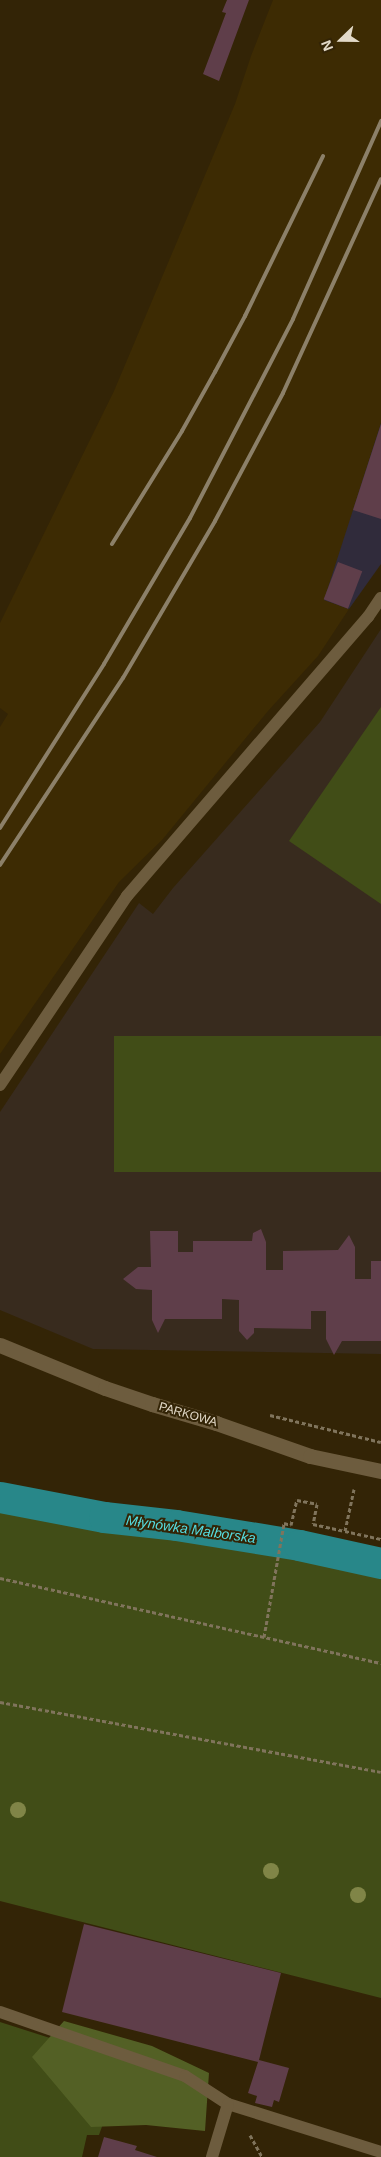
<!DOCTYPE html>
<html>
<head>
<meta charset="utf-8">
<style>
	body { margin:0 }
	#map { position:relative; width:381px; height:2157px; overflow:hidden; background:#332406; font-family:Arial,sans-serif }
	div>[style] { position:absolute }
	.built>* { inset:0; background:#3d2b03 }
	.industrial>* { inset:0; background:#302b3b }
	.education>* { inset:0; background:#382b1e }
	.green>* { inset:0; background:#414d17; transform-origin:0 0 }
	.forest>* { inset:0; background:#536025 }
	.canal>* { height:31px; margin:-15.5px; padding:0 15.5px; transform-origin:15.5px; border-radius:15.5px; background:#288789 }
	.building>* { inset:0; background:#5f3e4a; transform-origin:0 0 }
	.path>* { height:3px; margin-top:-1.5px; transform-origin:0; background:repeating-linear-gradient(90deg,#80745c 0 4px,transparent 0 6.5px) }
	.lane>* { height:12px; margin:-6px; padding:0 6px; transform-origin:6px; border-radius:6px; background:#6d5c3e }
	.street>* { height:15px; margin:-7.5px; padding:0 7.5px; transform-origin:7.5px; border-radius:7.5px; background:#6d5c3e }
	.rail>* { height:4px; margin:-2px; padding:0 2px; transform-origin:2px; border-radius:2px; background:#8c8069 }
	.trees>* { width:16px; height:16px; margin:-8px; border-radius:50%; background:#808547 }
	span { translate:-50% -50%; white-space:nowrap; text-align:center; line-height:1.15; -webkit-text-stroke:4px #332406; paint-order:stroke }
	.street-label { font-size:12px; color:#e2d9c8 }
	.water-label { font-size:14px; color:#55dbdf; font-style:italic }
	.north { position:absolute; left:316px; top:15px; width:50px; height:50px; -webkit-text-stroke:4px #332406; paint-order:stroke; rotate:248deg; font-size:14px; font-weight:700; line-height:20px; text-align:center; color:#e2d9c8 }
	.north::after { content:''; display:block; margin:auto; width:18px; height:22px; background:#e2d9c8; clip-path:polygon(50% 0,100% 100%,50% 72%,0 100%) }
</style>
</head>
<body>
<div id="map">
	<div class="built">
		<div style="clip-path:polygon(273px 0,381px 0,381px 423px,325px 600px,349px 609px,318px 656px,268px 711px,162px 840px,119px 882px,0 1054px,0 727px,8px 714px,0 708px,0 623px,114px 391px,235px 104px,251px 56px)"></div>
	</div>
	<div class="industrial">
		<div style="clip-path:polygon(381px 423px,381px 564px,349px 609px,324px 600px)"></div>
	</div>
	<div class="education">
		<div style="clip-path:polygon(381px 629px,381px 1354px,93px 1349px,0 1310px,0 1112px,139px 903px,153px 914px,173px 888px,320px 722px)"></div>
	</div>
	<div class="green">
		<div style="clip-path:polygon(381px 707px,381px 904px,289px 841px)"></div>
		<div style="left:381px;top:1036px;width:136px;height:267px;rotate:90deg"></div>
		<div style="clip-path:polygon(0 1502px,265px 1549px,314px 1555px,381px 1572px,381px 1998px,0 1901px)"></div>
		<div style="clip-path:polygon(0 2022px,125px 2062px,99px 2135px,87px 2135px,82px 2157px,0 2157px)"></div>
	</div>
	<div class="forest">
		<div style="clip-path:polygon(64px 2021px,152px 2046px,209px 2073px,205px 2131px,146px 2125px,91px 2127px,32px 2057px)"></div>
	</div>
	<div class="canal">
		<div style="left:0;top:1497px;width:106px;rotate:10.9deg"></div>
		<div style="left:104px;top:1517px;width:72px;rotate:6.3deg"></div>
		<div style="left:176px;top:1525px;width:125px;rotate:9.2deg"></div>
		<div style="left:299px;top:1545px;width:84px;rotate:12.4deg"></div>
	</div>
	<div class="building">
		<div style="clip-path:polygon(227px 0,249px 0,219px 81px,203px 74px,226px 13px,222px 12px)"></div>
		<div style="clip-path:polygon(381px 424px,381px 519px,353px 510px)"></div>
		<div style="left:338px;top:562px;width:26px;height:40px;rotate:21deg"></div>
		<div style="clip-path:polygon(261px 1229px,266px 1242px,266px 1270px,283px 1270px,283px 1251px,338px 1250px,349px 1235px,355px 1247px,355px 1279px,371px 1279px,371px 1261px,381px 1261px,381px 1341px,342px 1341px,334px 1355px,326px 1339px,326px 1311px,311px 1311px,311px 1329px,254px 1328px,254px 1333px,247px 1340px,239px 1331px,239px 1300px,222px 1299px,222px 1319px,165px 1319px,158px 1333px,152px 1320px,152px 1290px,136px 1289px,123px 1279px,138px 1267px,151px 1267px,150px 1231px,178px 1231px,178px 1252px,193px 1252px,193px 1241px,252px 1241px,253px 1233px)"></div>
		<div style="clip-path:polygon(84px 1924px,281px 1973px,259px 2060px,289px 2068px,279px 2102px,274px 2100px,272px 2107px,255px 2103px,257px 2096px,248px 2093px,258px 2062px,62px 2012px)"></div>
		<div style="clip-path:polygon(104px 2137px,137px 2146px,135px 2150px,157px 2157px,98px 2157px)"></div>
	</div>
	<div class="path">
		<div style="left:270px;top:1415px;width:114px;rotate:13.7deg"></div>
		<div style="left:345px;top:1531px;width:43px;rotate:-77.9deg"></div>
		<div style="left:0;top:1578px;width:390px;rotate:12.6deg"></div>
		<div style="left:264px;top:1637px;width:116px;rotate:-80deg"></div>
		<div style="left:284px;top:1523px;width:7px;rotate:16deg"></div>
		<div style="left:291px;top:1525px;width:26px;rotate:-77deg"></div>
		<div style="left:297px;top:1500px;width:20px;rotate:11deg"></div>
		<div style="left:317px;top:1504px;width:20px;rotate:101deg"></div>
		<div style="left:313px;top:1524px;width:70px;rotate:12.4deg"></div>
		<div style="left:0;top:1704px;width:2px;rotate:-90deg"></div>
		<div style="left:0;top:1702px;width:387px;rotate:10.4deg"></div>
		<div style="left:250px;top:2135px;width:25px;rotate:61deg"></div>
	</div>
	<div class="lane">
		<div style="left:0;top:1085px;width:228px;rotate:-56.1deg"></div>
		<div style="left:127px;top:896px;width:369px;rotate:-49.2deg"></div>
		<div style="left:368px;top:617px;width:23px;rotate:-56deg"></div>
		<div style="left:0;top:2012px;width:196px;rotate:19.1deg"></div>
		<div style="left:185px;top:2076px;width:51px;rotate:33.1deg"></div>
		<div style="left:228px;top:2104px;width:160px;rotate:17.4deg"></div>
		<div style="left:212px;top:2157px;width:55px;rotate:-73.2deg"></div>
	</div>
	<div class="street">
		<div style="left:0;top:1345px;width:113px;rotate:22.3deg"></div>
		<div style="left:105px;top:1388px;width:50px;rotate:18.8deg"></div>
		<div style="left:152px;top:1404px;width:67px;rotate:16.5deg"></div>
		<div style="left:216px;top:1423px;width:100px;rotate:19.3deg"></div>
		<div style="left:310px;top:1456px;width:73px;rotate:11.9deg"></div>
	</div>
	<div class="rail">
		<div style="left:112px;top:544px;width:133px;rotate:-58.2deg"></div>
		<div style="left:182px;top:431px;width:68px;rotate:-60.8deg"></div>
		<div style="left:215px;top:372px;width:64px;rotate:-61.8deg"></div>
		<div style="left:245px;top:316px;width:178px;rotate:-64deg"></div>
		<div style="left:0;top:828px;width:194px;rotate:-57.6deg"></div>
		<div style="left:104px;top:664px;width:169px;rotate:-59.5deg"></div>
		<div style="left:190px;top:518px;width:224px;rotate:-62.6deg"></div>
		<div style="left:293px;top:319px;width:217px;rotate:-66deg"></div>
		<div style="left:0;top:865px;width:224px;rotate:-56.7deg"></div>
		<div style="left:123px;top:678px;width:182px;rotate:-59.6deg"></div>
		<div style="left:215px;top:521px;width:145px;rotate:-62deg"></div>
		<div style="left:283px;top:393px;width:235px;rotate:-65.4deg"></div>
	</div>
	<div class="trees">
		<div style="left:18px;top:1810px"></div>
		<div style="left:271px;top:1871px"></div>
		<div style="left:358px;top:1895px"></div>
	</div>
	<div class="street-label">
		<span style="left:188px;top:1415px;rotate:16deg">PARKOWA</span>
	</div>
	<div class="water-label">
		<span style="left:191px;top:1529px;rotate:8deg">Młynówka Malborska</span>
	</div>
	<div class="north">N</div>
</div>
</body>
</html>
